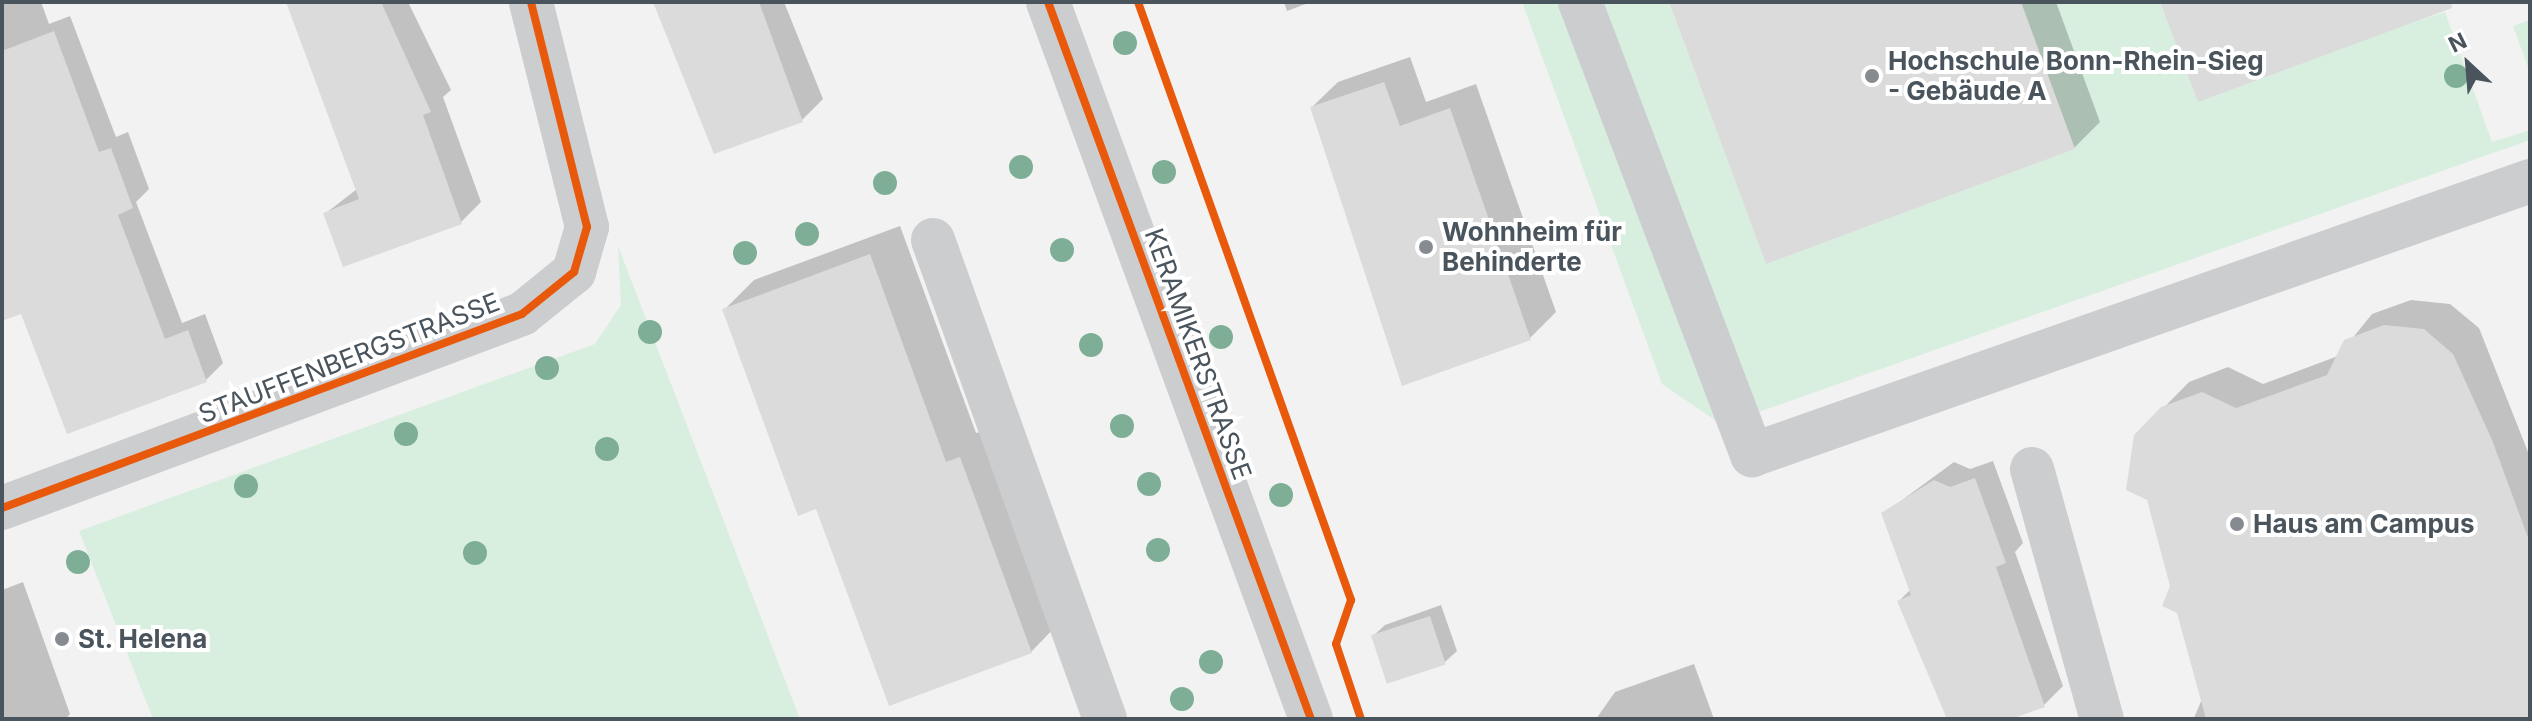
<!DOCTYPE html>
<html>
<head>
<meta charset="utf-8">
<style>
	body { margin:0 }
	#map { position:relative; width:2532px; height:721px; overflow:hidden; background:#f2f2f2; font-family:Inter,sans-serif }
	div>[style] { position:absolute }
	.green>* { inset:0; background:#d8efe0 }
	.shadow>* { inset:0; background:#0003 }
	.building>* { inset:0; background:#dbdbdc; transform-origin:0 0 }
	.minor>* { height:44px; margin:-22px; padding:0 22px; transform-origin:22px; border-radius:22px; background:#cccdcf }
	.cycleway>* { height:8px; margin:-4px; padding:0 4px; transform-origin:4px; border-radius:4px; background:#e8590c }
	.trees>* { width:24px; height:24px; margin:-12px; border-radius:50%; background:#7eaf96 }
	.dots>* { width:22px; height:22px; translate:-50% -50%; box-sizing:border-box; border:4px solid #fff; border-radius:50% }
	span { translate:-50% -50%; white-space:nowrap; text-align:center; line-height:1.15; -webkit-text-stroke:8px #fff; paint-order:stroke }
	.poi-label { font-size:26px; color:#4a545d; font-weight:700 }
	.left { translate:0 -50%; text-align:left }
	.street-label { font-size:26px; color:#4a545d }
	.frame { position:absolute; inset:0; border:4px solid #4a545d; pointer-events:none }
	.north { position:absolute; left:2428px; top:24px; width:80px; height:80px; -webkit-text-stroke:6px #fff; paint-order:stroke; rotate:334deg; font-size:22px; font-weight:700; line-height:32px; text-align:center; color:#4a545d }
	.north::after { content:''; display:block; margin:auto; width:28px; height:36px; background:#4a545d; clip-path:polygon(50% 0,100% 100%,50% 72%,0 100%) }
</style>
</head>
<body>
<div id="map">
	<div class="green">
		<div style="clip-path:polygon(1522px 2px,1669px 2px,1766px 263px,2075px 149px,2021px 2px,2160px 2px,2405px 25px,2445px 12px,2492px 142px,2530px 130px,2530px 140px,1722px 425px,1662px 384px)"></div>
		<div style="clip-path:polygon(2530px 20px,2530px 73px,2513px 26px)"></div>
		<div style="clip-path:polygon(618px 246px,800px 719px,153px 719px,79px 531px,595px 344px,621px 305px)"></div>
	</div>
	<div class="shadow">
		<div style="clip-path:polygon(2px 2px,41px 2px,49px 24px,70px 16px,116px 137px,128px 132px,149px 189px,136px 202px,182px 323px,205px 314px,223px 363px,206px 380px,22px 312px,2px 319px)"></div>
		<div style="clip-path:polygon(288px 2px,408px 2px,451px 90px,443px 97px,481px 202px,461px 222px,326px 213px,357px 189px)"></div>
		<div style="clip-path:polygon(657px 2px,784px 2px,823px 99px,802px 120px)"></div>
		<div style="clip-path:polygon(1284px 2px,1311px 2px,1287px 11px)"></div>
		<div style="clip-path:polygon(1671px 2px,2056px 2px,2100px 122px,2074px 148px)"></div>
		<div style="clip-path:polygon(1410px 57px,1426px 102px,1476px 84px,1556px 312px,1530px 338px,1312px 107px,1338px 82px)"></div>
		<div style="clip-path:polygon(900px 226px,976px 433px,990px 429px,1060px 622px,1031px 652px,817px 507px,724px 310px,754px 280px)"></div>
		<div style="clip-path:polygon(2411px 300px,2450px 304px,2479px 328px,2530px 457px,2530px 719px,2194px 718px,2202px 699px,2136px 436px,2189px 382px,2228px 367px,2263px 384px,2338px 356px,2372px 314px)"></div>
		<div style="clip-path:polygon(1993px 461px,2023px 543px,2015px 552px,2063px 686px,2044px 705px,2005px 719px,1952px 719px,1899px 601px,1911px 589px,1883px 514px,1954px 462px,1970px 469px)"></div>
		<div style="clip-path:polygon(23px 582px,70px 714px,66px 719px,2px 719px,2px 590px)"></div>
		<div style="clip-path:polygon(1441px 605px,1457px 651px,1445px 662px,1373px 636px,1385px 625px)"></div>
		<div style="clip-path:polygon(1694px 664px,1714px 719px,1596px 719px,1615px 692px)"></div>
	</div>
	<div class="building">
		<div style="clip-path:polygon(286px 2px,381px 2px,431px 112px,423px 115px,462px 224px,343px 267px,323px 213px,359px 199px)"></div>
		<div style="clip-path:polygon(653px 2px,759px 2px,803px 122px,714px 154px)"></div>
		<div style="clip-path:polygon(1669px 2px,2021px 2px,2075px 149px,1766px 264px)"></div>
		<div style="clip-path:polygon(2160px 2px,2451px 2px,2452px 8px,2198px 102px)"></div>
		<div style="clip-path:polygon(54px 31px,99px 152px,111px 148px,133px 208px,118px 215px,165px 339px,188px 330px,207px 382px,67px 434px,21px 314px,2px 321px,2px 51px)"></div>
		<div style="clip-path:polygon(1384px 82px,1400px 126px,1450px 108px,1531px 340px,1402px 386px,1310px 107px)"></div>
		<div style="clip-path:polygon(870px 254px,946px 462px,960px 457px,1032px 653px,889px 706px,816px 509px,798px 516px,722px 309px)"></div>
		<div style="clip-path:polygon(2384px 325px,2424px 329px,2453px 354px,2492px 440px,2530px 543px,2530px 719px,2206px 719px,2177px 613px,2162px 606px,2170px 586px,2147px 500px,2126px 490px,2134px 435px,2161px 407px,2202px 392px,2236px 408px,2327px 375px,2344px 340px)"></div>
		<div style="clip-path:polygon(1975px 478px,2006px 563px,1996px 567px,2045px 707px,2011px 719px,1947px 719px,1897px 601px,1911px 595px,1881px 513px,1934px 480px,1950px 487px)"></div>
		<div style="left:1430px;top:616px;width:51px;height:62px;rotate:72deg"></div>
	</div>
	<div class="minor">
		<div style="left:1048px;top:2px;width:764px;rotate:69.86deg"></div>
		<div style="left:1580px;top:2px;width:485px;rotate:69.2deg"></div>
		<div style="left:1752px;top:455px;width:825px;rotate:-19.4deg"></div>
		<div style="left:933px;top:240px;width:509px;rotate:70.25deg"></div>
		<div style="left:2032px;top:469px;width:260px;rotate:74.4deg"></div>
		<div style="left:2px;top:508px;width:555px;rotate:-20.46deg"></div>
		<div style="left:522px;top:314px;width:67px;rotate:-38.9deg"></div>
		<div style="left:574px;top:272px;width:47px;rotate:-73.9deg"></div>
		<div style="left:587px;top:227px;width:232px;rotate:-104deg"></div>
	</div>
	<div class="cycleway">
		<div style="left:1048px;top:2px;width:764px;rotate:69.86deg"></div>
		<div style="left:1138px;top:2px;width:635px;rotate:70.39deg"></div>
		<div style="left:1351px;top:600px;width:46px;rotate:108.8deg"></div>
		<div style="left:1336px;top:644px;width:79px;rotate:71.6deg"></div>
		<div style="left:2px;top:508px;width:555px;rotate:-20.46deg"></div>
		<div style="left:522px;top:314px;width:67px;rotate:-38.9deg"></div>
		<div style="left:574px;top:272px;width:47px;rotate:-73.9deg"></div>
		<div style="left:587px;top:227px;width:232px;rotate:-104deg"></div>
	</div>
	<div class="trees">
		<div style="left:1125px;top:43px"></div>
		<div style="left:2456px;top:76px"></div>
		<div style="left:1021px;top:167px"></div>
		<div style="left:1164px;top:172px"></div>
		<div style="left:885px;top:183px"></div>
		<div style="left:807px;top:234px"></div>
		<div style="left:1062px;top:250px"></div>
		<div style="left:745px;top:253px"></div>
		<div style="left:650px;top:332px"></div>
		<div style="left:1221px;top:337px"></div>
		<div style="left:1091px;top:345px"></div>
		<div style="left:547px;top:368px"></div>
		<div style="left:1122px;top:426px"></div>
		<div style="left:406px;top:434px"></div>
		<div style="left:607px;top:449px"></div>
		<div style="left:1149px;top:484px"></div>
		<div style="left:246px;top:486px"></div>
		<div style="left:1281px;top:495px"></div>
		<div style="left:1158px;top:550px"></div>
		<div style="left:475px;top:553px"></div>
		<div style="left:78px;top:562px"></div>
		<div style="left:1211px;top:662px"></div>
		<div style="left:1182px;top:699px"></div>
	</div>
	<div class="dots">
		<div style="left:1872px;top:76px;background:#858b91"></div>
		<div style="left:1426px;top:247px;background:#858b91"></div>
		<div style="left:2237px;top:524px;background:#858b91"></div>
		<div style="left:62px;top:639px;background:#858b91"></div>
	</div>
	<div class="poi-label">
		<span class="left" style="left:1888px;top:76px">Hochschule Bonn-Rhein-Sieg<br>- Gebäude A</span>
		<span class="left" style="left:1442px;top:247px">Wohnheim für<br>Behinderte</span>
		<span class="left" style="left:2253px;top:524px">Haus am Campus</span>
		<span class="left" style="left:78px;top:639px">St. Helena</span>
	</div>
	<div class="street-label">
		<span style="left:1198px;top:354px;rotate:70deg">KERAMIKERSTRASSE</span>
		<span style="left:349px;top:358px;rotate:-21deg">STAUFFENBERGSTRASSE</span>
	</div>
	<div class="frame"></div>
	<div class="north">N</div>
</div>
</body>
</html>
